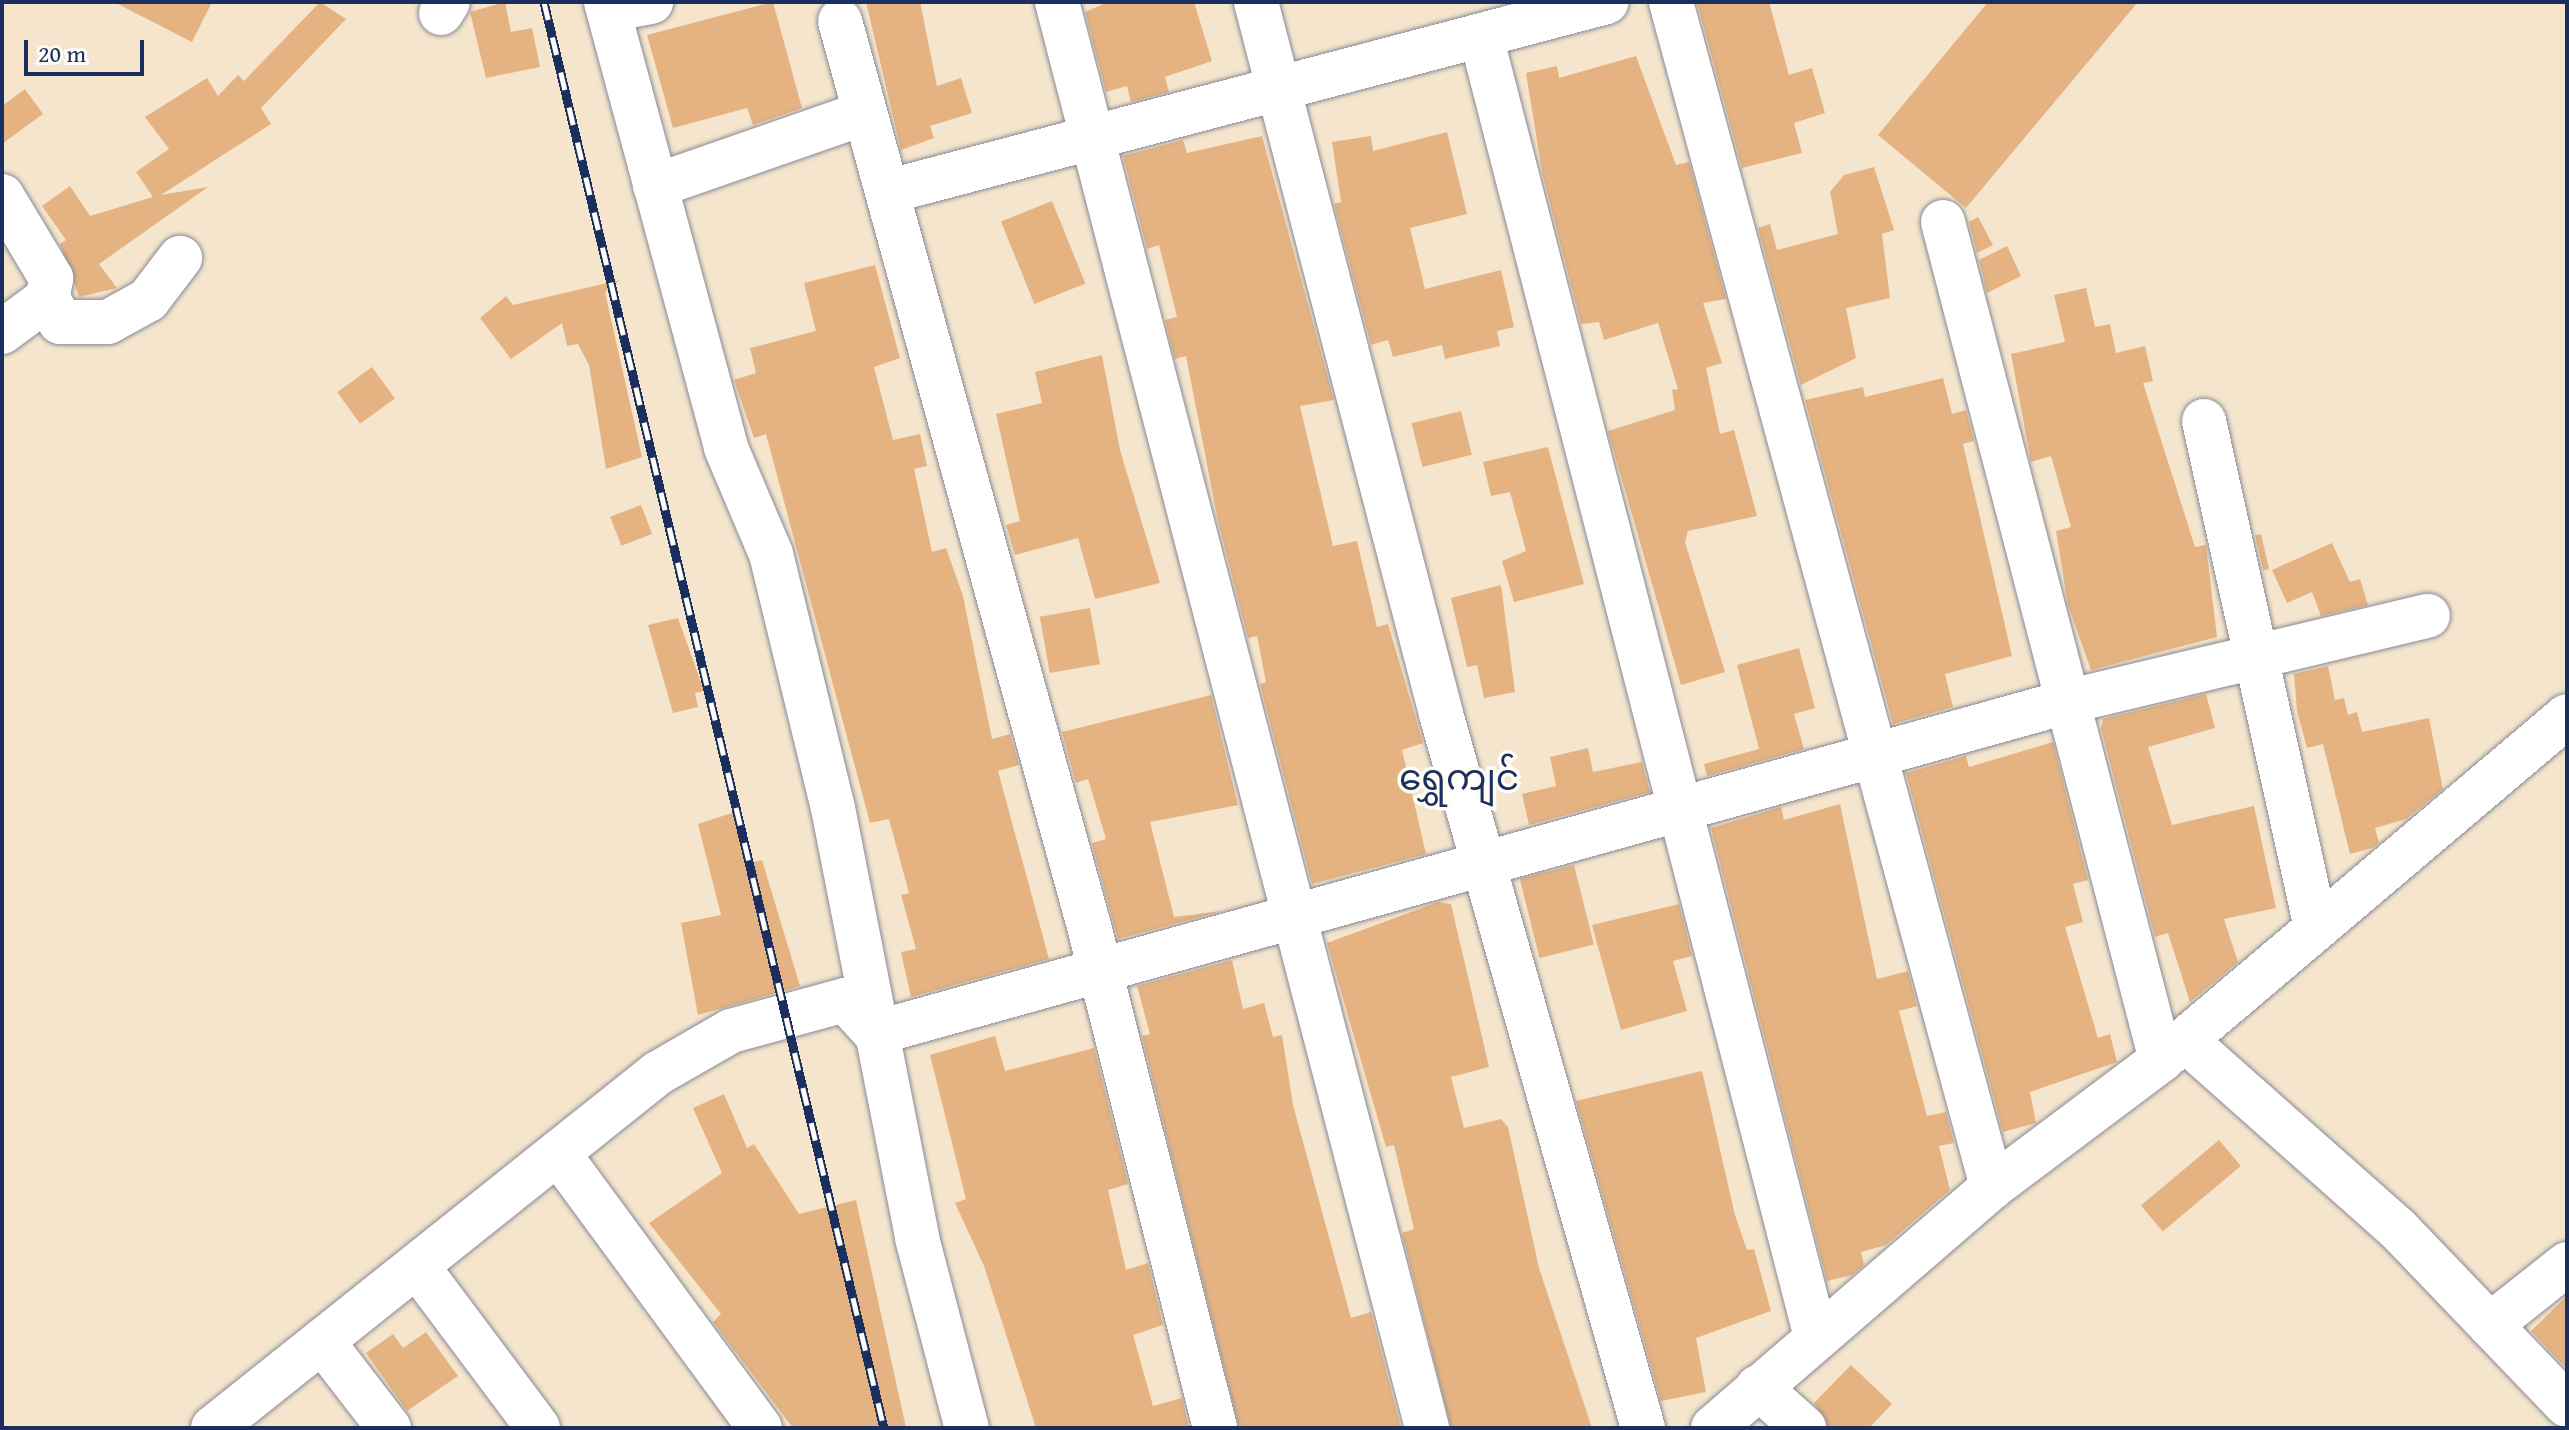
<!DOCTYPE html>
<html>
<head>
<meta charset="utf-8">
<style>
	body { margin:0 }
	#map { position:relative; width:2569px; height:1430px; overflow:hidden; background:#f5e5cd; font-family:"Gentium Book Plus","Noto Sans Myanmar",serif }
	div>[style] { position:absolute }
	.building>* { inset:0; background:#e5b382; transform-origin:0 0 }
	.roads { filter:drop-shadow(0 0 2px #888a96) drop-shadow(0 0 2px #888a96) }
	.minor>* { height:44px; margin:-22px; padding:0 22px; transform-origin:22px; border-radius:22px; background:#fff }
	.rail>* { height:9px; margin-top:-4.5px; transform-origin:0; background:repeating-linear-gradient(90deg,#fdfcf7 0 18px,#1b2f5e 0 36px); box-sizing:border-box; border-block:2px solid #1b2f5e }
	span { translate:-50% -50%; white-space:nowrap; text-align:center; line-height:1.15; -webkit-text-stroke:7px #fdfcf7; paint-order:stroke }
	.quarter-label { font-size:36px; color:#1b2f5e }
	.frame { position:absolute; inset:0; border:4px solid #1b2f5e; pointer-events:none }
	.scale { position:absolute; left:24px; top:40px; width:120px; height:36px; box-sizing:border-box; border:4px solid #1b2f5e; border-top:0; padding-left:10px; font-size:24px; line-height:28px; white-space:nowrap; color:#1b2f5e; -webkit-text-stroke:6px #fdfcf7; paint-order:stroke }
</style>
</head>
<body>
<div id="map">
	<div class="building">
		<div style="clip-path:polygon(114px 2px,212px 2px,192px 42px)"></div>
		<div style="clip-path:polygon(320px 2px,346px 19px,261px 108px,271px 124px,161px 195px,208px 187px,99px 264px,117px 288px,79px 297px,60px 244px,66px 240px,42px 206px,70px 186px,90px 216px,153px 197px,136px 172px,169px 149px,145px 117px,207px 78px,218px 96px,238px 75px,244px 81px)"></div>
		<div style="clip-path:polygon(505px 2px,511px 32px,532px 28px,540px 67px,486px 78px,470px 12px)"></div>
		<div style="clip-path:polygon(773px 2px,802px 108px,753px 125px,747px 108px,673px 128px,647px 35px)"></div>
		<div style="clip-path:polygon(866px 2px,920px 2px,937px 86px,961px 78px,972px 113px,930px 126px,934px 138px,901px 150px)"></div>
		<div style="clip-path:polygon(1108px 2px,1194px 2px,1212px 61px,1165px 77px,1169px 92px,1131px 102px,1127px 86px,1106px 92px,1085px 12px)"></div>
		<div style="clip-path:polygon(1697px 2px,1769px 2px,1789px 75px,1812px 68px,1825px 113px,1794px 123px,1802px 153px,1742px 168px)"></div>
		<div style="clip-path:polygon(1988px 2px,2138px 2px,1966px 208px,1878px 135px)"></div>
		<div style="clip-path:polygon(1636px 56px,1676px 165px,1689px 162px,1726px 299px,1703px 303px,1722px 363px,1706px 368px,1720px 434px,1734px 430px,1757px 516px,1688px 531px,1685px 542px,1725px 672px,1681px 685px,1608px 431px,1675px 410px,1672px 390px,1678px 389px,1658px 323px,1604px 340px,1599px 322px,1581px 324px,1542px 172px,1526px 73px,1557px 66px,1559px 78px)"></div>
		<div style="clip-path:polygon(25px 89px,43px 114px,2px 144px,2px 106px)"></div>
		<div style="clip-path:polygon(1447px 132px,1467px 214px,1410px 228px,1425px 289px,1501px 270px,1514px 327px,1497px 331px,1500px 346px,1445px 359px,1442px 345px,1393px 357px,1388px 340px,1371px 345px,1334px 204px,1341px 202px,1332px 142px,1371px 136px,1373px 151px)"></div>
		<div style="clip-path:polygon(1262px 136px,1334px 400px,1300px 406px,1333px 546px,1357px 541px,1377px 627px,1388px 624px,1423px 743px,1402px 750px,1426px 854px,1312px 884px,1260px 684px,1266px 682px,1257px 636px,1248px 638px,1218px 521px,1186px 356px,1175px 359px,1165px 320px,1177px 317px,1159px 245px,1147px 249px,1123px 156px,1183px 140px,1187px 153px)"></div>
		<div style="clip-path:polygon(1874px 167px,1894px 230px,1882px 234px,1890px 298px,1846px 308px,1856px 358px,1801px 385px,1758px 228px,1770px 224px,1777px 250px,1838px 234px,1830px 192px,1844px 175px)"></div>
		<div style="left:1052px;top:201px;width:89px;height:55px;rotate:68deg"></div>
		<div style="clip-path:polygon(1978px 217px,1993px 245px,1977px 253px,1969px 222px)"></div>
		<div style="clip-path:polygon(2007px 246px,2021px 276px,1987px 293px,1979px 260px)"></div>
		<div style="clip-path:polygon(875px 265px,900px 358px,874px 367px,893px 440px,920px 434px,927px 466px,914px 469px,932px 552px,946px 548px,963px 596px,992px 739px,1010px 734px,1019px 765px,998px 771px,1049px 959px,911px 997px,901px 952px,916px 949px,901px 895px,909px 893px,889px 819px,870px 823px,766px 434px,754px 438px,734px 380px,756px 373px,750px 348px,816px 331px,804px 283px)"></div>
		<div style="clip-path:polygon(620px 280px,605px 292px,642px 457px,606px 469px,589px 365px,578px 344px,567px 346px,562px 323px,511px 359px,480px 318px,506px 296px,513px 305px)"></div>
		<div style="clip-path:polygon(2086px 288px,2095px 327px,2110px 324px,2116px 353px,2145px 346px,2153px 381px,2143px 383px,2195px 547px,2206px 545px,2217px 637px,2091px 670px,2068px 605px,2056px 531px,2071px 527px,2051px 456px,2031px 462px,2011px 354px,2065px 342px,2054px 295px)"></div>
		<div style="clip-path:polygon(1102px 355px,1120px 450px,1160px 583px,1095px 599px,1078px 538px,1015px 555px,1006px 525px,1020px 521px,996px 414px,1042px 403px,1035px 372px)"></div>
		<div style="left:372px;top:367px;width:39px;height:43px;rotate:54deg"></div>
		<div style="clip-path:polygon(1943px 378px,1952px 414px,1966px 410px,1974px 441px,1963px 444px,2012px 656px,1945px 674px,1953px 707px,1893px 724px,1805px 400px,1863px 387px,1865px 397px)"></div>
		<div style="left:1461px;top:411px;width:45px;height:51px;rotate:76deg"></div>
		<div style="clip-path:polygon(1548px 447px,1584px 584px,1514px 602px,1502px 561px,1526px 551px,1510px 492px,1491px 496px,1483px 462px)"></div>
		<div style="left:641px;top:505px;width:31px;height:33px;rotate:69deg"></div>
		<div style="left:2261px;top:534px;width:36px;height:6px;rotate:77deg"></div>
		<div style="clip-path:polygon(2332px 543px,2350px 582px,2360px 579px,2368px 605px,2321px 616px,2312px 592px,2287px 603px,2272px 570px)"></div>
		<div style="clip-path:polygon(1501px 585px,1515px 692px,1484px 698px,1477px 665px,1467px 667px,1451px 598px)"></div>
		<div style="left:1090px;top:608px;width:57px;height:51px;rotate:80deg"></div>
		<div style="clip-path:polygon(678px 618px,704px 691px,695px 693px,698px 707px,673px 713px,648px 625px)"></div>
		<div style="clip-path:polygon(1799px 648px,1815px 708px,1794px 714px,1804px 749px,1707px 776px,1704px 764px,1759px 749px,1737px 665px)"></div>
		<div style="clip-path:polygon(2328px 666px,2335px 700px,2344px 698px,2348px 715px,2357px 712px,2362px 732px,2429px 718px,2443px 789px,2406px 819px,2375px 828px,2379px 843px,2372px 848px,2350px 854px,2323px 744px,2307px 748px,2297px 711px,2294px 674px)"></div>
		<div style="clip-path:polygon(2206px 694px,2215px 728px,2148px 747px,2172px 825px,2254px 806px,2276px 908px,2224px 919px,2238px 962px,2190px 1002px,2168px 933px,2155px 937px,2101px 728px,2103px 719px)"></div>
		<div style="clip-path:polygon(1211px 695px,1238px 805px,1150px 822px,1174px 917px,1222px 911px,1118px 939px,1092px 843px,1106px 839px,1088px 779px,1076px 783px,1062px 732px)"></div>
		<div style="clip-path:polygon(2053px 742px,2088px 880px,2073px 884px,2083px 922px,2065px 927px,2098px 1038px,2110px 1034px,2117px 1062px,2030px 1092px,2036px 1123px,2003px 1132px,1906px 773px,1966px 756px,1969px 767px)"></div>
		<div style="clip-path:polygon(1588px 748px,1593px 772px,1642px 762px,1650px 792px,1529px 825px,1522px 794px,1556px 786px,1550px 757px)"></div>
		<div style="clip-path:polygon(1840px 804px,1877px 979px,1908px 971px,1917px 1006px,1899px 1011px,1927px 1116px,1946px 1112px,1954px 1143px,1939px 1146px,1950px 1190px,1886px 1245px,1861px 1252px,1864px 1265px,1852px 1275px,1827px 1281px,1711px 828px,1781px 807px,1784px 820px)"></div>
		<div style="clip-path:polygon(738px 811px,754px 862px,762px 860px,800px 986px,698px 1015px,681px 923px,721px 915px,698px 824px)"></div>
		<div style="left:1574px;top:865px;width:82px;height:56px;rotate:76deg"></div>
		<div style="clip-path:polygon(1438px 902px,1451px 904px,1489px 1067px,1451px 1077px,1464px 1128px,1501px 1119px,1508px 1127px,1539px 1268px,1592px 1428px,1451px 1428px,1402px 1233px,1414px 1229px,1394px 1145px,1386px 1147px,1327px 943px)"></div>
		<div style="clip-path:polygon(1679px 904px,1692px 956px,1673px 961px,1687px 1011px,1621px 1030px,1592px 925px)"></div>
		<div style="clip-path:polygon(1232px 960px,1243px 1009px,1264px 1003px,1273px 1037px,1282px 1035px,1293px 1105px,1351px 1318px,1371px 1312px,1401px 1428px,1239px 1428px,1142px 1036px,1150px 1034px,1137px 986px)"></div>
		<div style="clip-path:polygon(995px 1036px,1005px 1071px,1094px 1048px,1128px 1184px,1108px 1190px,1126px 1270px,1148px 1263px,1163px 1325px,1133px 1335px,1153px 1406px,1182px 1398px,1189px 1428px,1036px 1428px,984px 1266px,955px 1203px,966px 1199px,930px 1055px)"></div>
		<div style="clip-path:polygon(1702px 1071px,1735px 1215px,1747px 1250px,1754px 1249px,1771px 1311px,1696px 1338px,1706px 1392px,1661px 1401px,1576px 1101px)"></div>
		<div style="clip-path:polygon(724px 1094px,747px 1148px,754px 1144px,799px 1214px,856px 1200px,906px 1428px,793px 1428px,713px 1322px,721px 1314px,649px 1223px,722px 1173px,693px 1108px)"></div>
		<div style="left:2219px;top:1140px;width:34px;height:102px;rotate:50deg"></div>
		<div style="clip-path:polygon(2567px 1296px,2567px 1369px,2531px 1331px)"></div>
		<div style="clip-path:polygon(426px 1332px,458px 1376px,407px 1411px,366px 1353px,393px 1334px,403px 1348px)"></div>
		<div style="clip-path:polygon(1851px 1365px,1892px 1404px,1869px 1428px,1828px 1428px,1814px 1403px)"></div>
	</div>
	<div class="roads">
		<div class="minor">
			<div style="left:606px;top:2px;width:462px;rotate:74.9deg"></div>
			<div style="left:726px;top:448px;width:115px;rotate:67deg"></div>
			<div style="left:771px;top:554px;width:261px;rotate:76.3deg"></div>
			<div style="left:833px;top:808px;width:438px;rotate:78.9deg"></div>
			<div style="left:917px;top:1238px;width:196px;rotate:75.3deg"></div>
			<div style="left:1057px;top:2px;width:1473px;rotate:75.45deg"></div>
			<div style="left:1256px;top:2px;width:736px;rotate:75.43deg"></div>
			<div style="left:1441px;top:714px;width:742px;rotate:74.2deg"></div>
			<div style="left:1671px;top:2px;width:1228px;rotate:74.84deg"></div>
			<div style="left:609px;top:10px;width:43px;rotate:-10.8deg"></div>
			<div style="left:441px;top:13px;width:13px;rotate:-58deg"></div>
			<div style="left:840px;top:21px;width:939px;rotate:74.62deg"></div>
			<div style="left:1089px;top:926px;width:518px;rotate:75.91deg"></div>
			<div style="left:1482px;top:40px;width:1339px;rotate:75.56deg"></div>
			<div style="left:655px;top:186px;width:222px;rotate:-19.2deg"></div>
			<div style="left:890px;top:191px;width:741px;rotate:-14.77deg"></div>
			<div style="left:2px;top:196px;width:96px;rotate:59.1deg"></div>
			<div style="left:51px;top:278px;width:20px;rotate:99deg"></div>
			<div style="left:48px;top:298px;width:57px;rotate:143.5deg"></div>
			<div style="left:1943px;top:222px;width:866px;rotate:75.42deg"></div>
			<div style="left:48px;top:298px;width:27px;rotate:63deg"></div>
			<div style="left:60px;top:322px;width:48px"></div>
			<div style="left:108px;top:322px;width:46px;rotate:-28.8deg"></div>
			<div style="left:148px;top:300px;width:53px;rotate:-52.7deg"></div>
			<div style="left:2204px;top:421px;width:519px;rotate:77.54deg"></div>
			<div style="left:2185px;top:1040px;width:283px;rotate:41.6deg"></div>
			<div style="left:2397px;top:1228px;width:245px;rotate:46.2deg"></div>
			<div style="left:558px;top:1153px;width:341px;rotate:53.7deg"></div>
			<div style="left:417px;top:1266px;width:202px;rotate:53.2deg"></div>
			<div style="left:2490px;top:1325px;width:98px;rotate:-38.4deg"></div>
			<div style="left:322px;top:1341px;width:110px;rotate:52.4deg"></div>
			<div style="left:1758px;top:1387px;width:62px;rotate:41.7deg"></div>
			<div style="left:213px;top:1428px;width:569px;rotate:-38.58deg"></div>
			<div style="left:658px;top:1073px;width:84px;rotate:-29.9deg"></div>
			<div style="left:731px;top:1031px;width:118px;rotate:-15.2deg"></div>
			<div style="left:845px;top:1000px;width:45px;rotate:47.7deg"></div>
			<div style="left:875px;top:1033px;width:1236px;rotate:-15.53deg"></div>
			<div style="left:2066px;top:702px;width:372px;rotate:-13.4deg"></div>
			<div style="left:1713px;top:1428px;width:369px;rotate:-40.8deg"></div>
			<div style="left:1992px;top:1187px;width:211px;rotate:-36.9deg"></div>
			<div style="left:2161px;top:1060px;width:532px;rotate:-40.27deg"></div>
		</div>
	</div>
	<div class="rail">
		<div style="left:544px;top:2px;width:1466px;rotate:76.59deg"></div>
	</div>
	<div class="quarter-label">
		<span style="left:1459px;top:777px">ရွှေကျင်</span>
	</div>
	<div class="frame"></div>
	<div class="scale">20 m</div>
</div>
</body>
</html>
